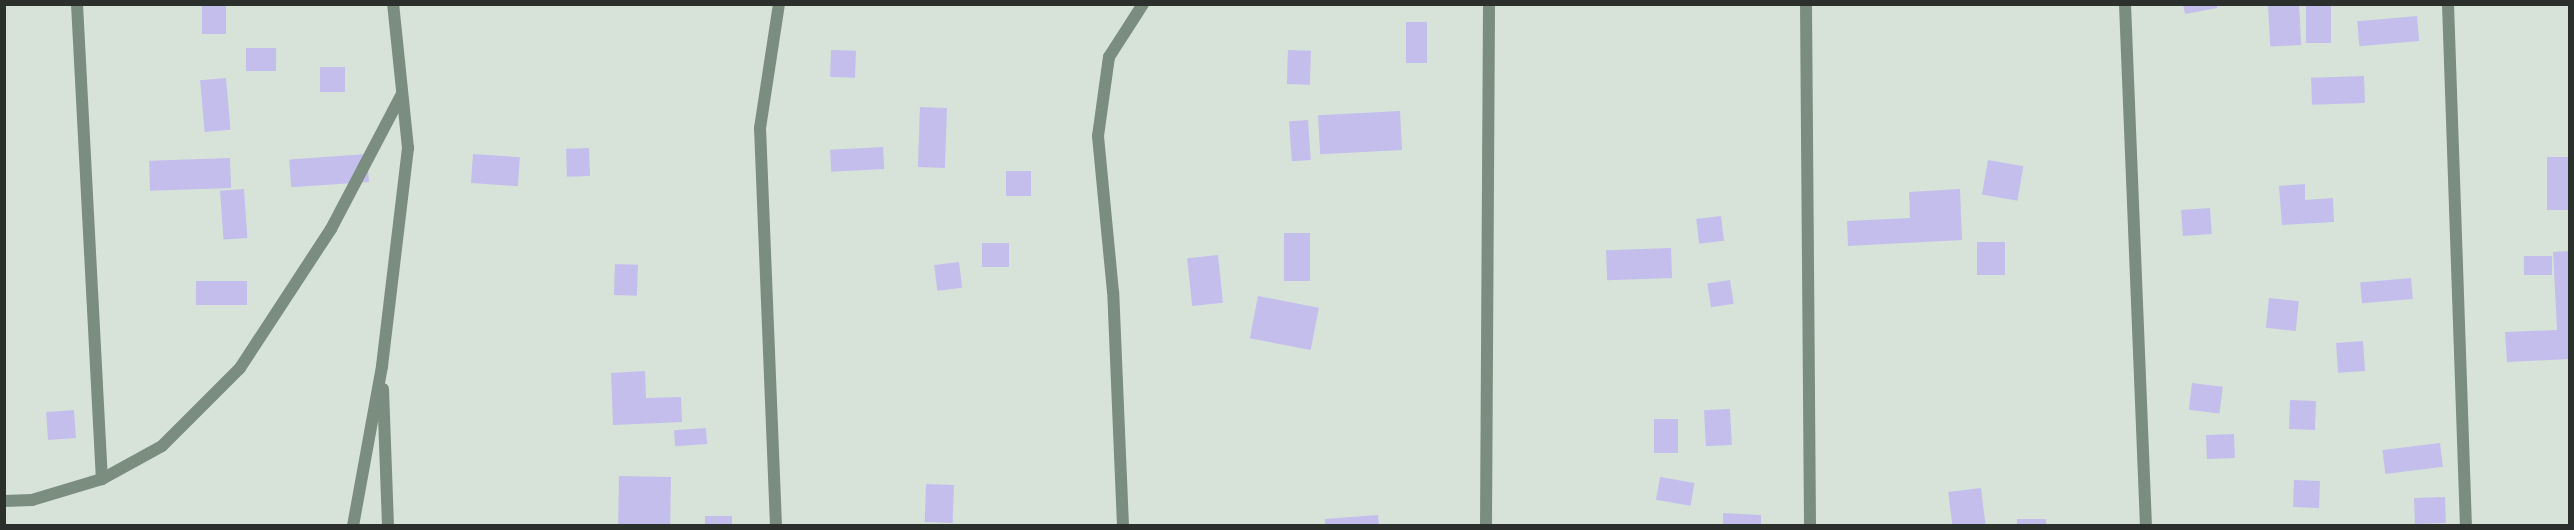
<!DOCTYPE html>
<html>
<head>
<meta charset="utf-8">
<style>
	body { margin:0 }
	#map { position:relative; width:2574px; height:530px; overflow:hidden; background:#d7e3d9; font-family:Montserrat,sans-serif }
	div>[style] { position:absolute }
	.building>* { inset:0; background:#c4beed; transform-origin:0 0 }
	.minor>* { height:12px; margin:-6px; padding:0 6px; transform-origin:6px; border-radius:6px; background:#7b8d7e }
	span { translate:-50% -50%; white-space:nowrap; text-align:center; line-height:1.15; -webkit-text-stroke:5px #e4f1e6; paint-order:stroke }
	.frame { position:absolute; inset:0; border:6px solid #2c302c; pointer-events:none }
</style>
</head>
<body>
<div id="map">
	<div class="building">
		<div style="left:202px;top:4px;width:24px;height:30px"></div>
		<div style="clip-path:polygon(2183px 4px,2217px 4px,2217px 8px,2185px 14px)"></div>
		<div style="left:2299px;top:4px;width:41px;height:31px;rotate:87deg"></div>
		<div style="left:2306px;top:4px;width:25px;height:39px"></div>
		<div style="left:2417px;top:16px;width:25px;height:60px;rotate:85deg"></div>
		<div style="left:1406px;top:22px;width:21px;height:41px"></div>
		<div style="left:246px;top:48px;width:30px;height:23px"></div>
		<div style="left:831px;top:50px;width:25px;height:27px;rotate:2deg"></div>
		<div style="left:1288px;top:50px;width:23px;height:34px;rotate:2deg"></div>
		<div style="left:320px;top:67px;width:25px;height:25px"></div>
		<div style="left:2364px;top:76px;width:27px;height:53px;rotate:88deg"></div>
		<div style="left:226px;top:78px;width:52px;height:26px;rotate:85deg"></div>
		<div style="left:920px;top:107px;width:27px;height:60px;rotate:2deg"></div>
		<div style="left:1400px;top:111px;width:39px;height:82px;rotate:87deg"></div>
		<div style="left:1308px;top:120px;width:40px;height:19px;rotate:86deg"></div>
		<div style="left:883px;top:147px;width:22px;height:53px;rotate:87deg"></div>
		<div style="left:589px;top:148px;width:28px;height:23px;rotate:88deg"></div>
		<div style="left:367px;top:154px;width:28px;height:78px;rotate:86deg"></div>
		<div style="left:473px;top:154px;width:47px;height:29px;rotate:4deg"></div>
		<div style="left:2570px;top:157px;width:53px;height:23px;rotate:90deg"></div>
		<div style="left:230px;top:158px;width:30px;height:81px;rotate:88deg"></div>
		<div style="left:1988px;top:160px;width:36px;height:35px;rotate:10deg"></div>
		<div style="left:1006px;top:171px;width:25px;height:25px"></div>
		<div style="clip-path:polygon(2305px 184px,2305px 200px,2333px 198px,2334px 222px,2282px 225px,2279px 186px)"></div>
		<div style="left:244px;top:189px;width:49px;height:24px;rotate:86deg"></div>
		<div style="clip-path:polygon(1960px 189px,1962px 240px,1848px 246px,1847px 221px,1910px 218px,1909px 192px)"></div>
		<div style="left:2210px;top:208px;width:26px;height:29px;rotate:86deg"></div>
		<div style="left:1721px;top:216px;width:25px;height:25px;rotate:83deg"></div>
		<div style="left:1284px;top:233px;width:26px;height:48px"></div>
		<div style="left:1977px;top:242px;width:28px;height:33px"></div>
		<div style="left:982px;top:243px;width:27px;height:24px"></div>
		<div style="left:1671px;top:248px;width:30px;height:65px;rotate:88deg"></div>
		<div style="clip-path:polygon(2570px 251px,2570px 359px,2507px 362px,2505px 332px,2557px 330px,2553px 252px)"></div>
		<div style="left:1218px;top:255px;width:48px;height:31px;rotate:84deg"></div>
		<div style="left:2552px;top:256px;width:19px;height:28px;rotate:90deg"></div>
		<div style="left:959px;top:262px;width:26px;height:25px;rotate:83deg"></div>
		<div style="left:615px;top:264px;width:23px;height:31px;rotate:2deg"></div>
		<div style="left:2411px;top:278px;width:21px;height:51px;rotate:85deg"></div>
		<div style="left:1730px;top:280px;width:24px;height:23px;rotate:81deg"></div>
		<div style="left:247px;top:281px;width:24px;height:51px;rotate:90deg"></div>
		<div style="left:1258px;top:296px;width:62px;height:43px;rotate:11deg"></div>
		<div style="left:2269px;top:298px;width:30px;height:30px;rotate:6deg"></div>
		<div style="left:2363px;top:341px;width:30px;height:27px;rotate:86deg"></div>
		<div style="clip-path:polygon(645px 371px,646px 398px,681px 397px,682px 422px,613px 425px,611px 373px)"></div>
		<div style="left:2192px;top:383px;width:31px;height:27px;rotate:7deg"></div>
		<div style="left:2290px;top:400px;width:26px;height:29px;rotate:2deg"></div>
		<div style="left:1730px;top:409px;width:36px;height:26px;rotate:87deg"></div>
		<div style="left:74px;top:410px;width:28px;height:28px;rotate:86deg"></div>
		<div style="left:1654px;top:419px;width:24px;height:34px"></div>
		<div style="left:706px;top:428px;width:16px;height:32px;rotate:86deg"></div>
		<div style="left:2234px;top:434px;width:24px;height:28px;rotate:88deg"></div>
		<div style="left:2440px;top:443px;width:24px;height:58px;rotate:83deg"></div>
		<div style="left:619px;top:476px;width:52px;height:50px;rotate:1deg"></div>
		<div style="left:1660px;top:477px;width:35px;height:23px;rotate:10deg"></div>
		<div style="left:2294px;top:480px;width:26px;height:27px;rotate:2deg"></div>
		<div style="left:926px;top:484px;width:28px;height:38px;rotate:2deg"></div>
		<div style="left:1981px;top:488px;width:38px;height:33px;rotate:83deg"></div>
		<div style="left:2445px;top:497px;width:26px;height:31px;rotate:88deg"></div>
		<div style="clip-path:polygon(1723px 513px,1761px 515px,1761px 526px,1723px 526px)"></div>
		<div style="clip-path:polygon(1378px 515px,1379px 526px,1325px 526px,1325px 519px)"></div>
		<div style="left:732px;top:516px;width:10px;height:27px;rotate:90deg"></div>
		<div style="left:2017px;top:519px;width:29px;height:7px"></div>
	</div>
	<div class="minor">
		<div style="left:77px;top:4px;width:476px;rotate:87deg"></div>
		<div style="left:1806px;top:4px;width:522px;rotate:89.56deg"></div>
		<div style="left:2125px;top:4px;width:522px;rotate:87.7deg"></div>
		<div style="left:2448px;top:4px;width:522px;rotate:88.03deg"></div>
		<div style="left:383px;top:389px;width:137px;rotate:87.9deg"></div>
		<div style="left:4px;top:501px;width:28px;rotate:-2deg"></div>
		<div style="left:32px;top:500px;width:73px;rotate:-16.7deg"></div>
		<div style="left:102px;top:479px;width:68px;rotate:-28.8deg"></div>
		<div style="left:162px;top:446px;width:110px;rotate:-45deg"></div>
		<div style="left:240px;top:368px;width:166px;rotate:-56.8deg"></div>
		<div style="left:331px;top:229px;width:153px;rotate:-62.3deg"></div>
		<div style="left:353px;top:526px;width:163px;rotate:-79.7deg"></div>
		<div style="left:382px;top:366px;width:220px;rotate:-83.2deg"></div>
		<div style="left:408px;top:148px;width:145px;rotate:-95.9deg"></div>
		<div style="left:776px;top:526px;width:398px;rotate:-92.3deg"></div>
		<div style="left:760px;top:128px;width:125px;rotate:-81.3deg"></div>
		<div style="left:1123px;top:526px;width:234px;rotate:-92.4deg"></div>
		<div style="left:1113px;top:292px;width:157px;rotate:-95.5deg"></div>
		<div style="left:1098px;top:136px;width:80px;rotate:-82.1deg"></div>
		<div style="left:1109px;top:57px;width:63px;rotate:-57.3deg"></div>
		<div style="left:1486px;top:526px;width:522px;rotate:-89.67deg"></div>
	</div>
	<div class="frame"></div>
</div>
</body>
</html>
